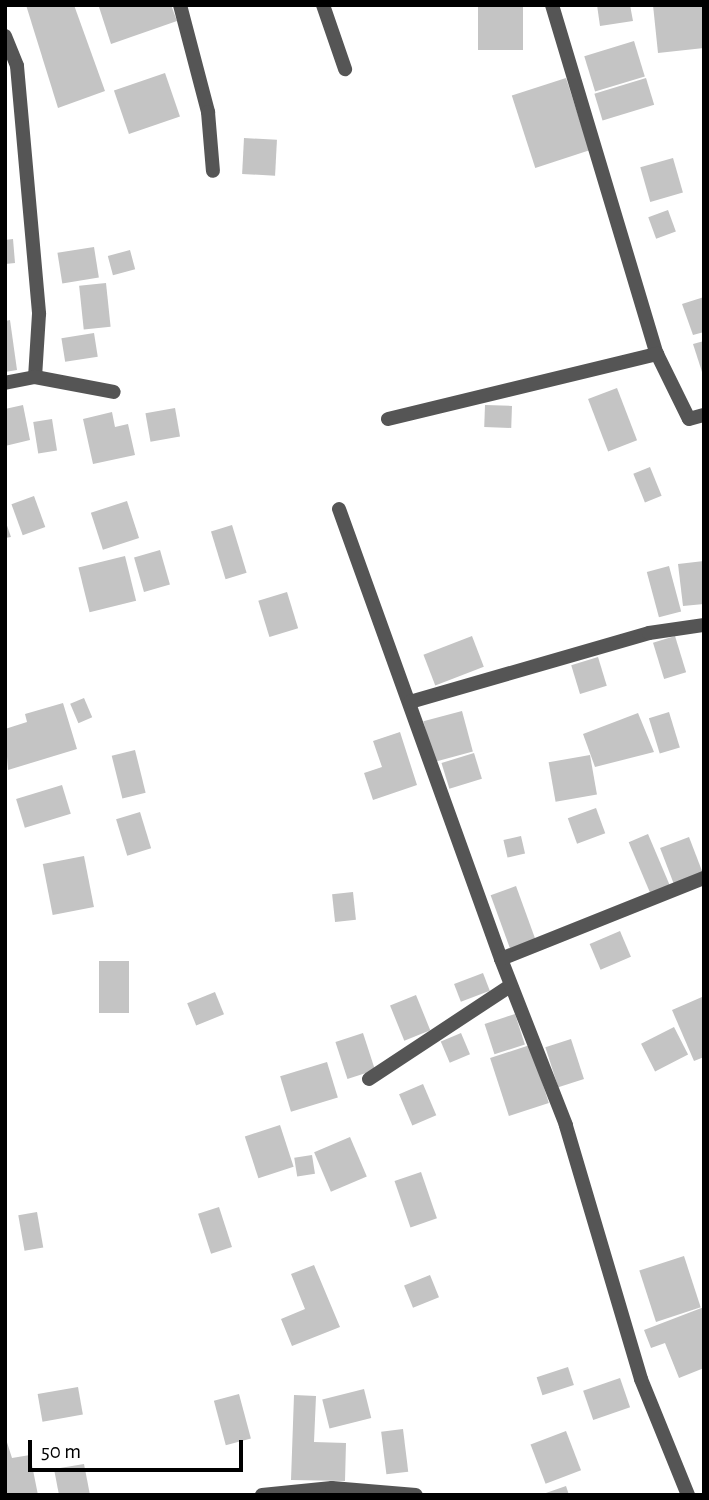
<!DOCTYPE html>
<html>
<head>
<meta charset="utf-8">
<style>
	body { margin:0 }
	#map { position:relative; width:709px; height:1500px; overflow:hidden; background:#fff; font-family:"Alegreya Sans",sans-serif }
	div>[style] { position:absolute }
	.building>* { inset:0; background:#c4c4c4; transform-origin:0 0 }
	.street>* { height:14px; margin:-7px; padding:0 7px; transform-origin:7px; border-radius:7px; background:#555 }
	span { translate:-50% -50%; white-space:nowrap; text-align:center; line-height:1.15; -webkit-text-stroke:7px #fff; paint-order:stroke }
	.frame { position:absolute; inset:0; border:7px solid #000; pointer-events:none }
	.scale { position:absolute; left:28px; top:1440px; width:215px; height:32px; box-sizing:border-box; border:4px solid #000; border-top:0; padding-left:9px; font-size:21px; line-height:24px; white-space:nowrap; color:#000; -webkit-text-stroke:5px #fff; paint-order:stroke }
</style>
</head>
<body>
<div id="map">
	<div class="building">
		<div style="clip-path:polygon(26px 5px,74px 5px,105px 91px,58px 108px)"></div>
		<div style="clip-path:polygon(171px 5px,177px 21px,111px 44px,99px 7px)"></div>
		<div style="left:478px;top:5px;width:45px;height:45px"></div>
		<div style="clip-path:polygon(597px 5px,630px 5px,633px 21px,600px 26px)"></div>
		<div style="clip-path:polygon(653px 5px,704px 5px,704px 48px,658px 53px)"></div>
		<div style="left:634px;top:41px;width:37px;height:52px;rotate:73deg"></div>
		<div style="left:165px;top:73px;width:46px;height:54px;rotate:71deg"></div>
		<div style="left:566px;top:78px;width:76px;height:57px;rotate:72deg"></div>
		<div style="left:646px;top:78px;width:28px;height:54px;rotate:73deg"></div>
		<div style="left:244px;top:138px;width:33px;height:36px;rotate:3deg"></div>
		<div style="left:673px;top:158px;width:36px;height:34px;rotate:74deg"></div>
		<div style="left:668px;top:210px;width:23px;height:21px;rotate:70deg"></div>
		<div style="clip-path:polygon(13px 239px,15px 263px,5px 264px,5px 240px)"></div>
		<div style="left:94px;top:247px;width:31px;height:37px;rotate:81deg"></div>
		<div style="left:130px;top:250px;width:20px;height:23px;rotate:75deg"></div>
		<div style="left:106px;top:283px;width:44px;height:27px;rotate:84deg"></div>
		<div style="clip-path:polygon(704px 297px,704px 332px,693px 335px,682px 304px)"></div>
		<div style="clip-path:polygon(10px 320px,17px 370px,5px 372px,5px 321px)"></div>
		<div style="left:94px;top:333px;width:24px;height:33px;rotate:81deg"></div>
		<div style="clip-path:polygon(704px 341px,704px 375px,703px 375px,693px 344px)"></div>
		<div style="left:617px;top:388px;width:56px;height:31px;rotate:69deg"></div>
		<div style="clip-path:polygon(23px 405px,30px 440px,5px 446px,5px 409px)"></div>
		<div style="left:485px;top:405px;width:27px;height:22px;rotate:2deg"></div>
		<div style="left:175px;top:408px;width:29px;height:30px;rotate:80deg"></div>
		<div style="clip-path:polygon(112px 412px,115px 427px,128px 424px,135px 455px,93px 464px,83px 419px)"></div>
		<div style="left:52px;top:419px;width:32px;height:19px;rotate:81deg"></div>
		<div style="left:650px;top:467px;width:31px;height:18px;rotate:68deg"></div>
		<div style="left:34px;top:496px;width:33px;height:24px;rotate:70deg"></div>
		<div style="left:127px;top:501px;width:39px;height:38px;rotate:72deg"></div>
		<div style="clip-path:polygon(5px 520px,11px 537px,5px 538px)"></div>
		<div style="left:232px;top:525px;width:50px;height:22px;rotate:73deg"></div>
		<div style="left:160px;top:550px;width:36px;height:27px;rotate:74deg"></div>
		<div style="left:125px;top:556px;width:46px;height:48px;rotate:76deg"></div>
		<div style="clip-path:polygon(704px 561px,704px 604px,683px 606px,678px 564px)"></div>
		<div style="left:669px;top:566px;width:47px;height:23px;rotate:75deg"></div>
		<div style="left:287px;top:592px;width:38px;height:30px;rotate:73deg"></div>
		<div style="left:472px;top:636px;width:33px;height:52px;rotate:69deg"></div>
		<div style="left:675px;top:636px;width:38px;height:23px;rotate:73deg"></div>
		<div style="left:598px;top:657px;width:30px;height:28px;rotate:73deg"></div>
		<div style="left:84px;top:698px;width:21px;height:15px;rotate:67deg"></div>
		<div style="clip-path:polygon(63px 703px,77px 749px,8px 770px,5px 729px,27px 722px,25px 714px)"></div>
		<div style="left:462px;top:711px;width:42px;height:40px;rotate:75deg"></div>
		<div style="left:669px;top:712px;width:37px;height:21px;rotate:73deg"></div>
		<div style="clip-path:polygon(638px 713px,654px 752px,595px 767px,583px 734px)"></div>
		<div style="clip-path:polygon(400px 732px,417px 785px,373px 800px,364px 773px,382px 767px,373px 741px)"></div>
		<div style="left:135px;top:750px;width:44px;height:24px;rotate:76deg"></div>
		<div style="left:474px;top:753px;width:27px;height:34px;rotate:73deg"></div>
		<div style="left:590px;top:755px;width:40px;height:42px;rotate:80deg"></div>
		<div style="left:62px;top:785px;width:30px;height:48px;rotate:73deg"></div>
		<div style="left:596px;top:808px;width:27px;height:30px;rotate:70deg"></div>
		<div style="left:140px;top:812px;width:38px;height:25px;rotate:73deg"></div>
		<div style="left:648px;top:834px;width:57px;height:21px;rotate:67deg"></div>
		<div style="left:521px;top:836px;width:18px;height:18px;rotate:77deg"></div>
		<div style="left:689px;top:837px;width:42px;height:31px;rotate:69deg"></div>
		<div style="left:84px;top:856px;width:52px;height:42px;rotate:79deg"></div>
		<div style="left:516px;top:886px;width:59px;height:27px;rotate:70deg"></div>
		<div style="left:353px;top:892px;width:28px;height:21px;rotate:84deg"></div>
		<div style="left:620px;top:931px;width:28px;height:33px;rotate:67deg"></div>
		<div style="left:99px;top:961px;width:30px;height:52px"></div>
		<div style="left:483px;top:973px;width:19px;height:31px;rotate:69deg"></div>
		<div style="left:215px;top:992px;width:24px;height:30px;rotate:68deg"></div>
		<div style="left:416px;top:995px;width:38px;height:28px;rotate:68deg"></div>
		<div style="clip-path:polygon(702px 997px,704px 1057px,694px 1061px,672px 1010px)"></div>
		<div style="left:515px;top:1014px;width:32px;height:32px;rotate:72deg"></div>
		<div style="left:674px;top:1027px;width:31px;height:37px;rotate:63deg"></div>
		<div style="left:363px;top:1033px;width:39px;height:29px;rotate:72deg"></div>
		<div style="left:461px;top:1033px;width:23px;height:22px;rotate:67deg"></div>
		<div style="left:571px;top:1039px;width:42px;height:27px;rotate:72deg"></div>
		<div style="left:530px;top:1045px;width:61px;height:42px;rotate:72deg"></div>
		<div style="left:327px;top:1062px;width:37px;height:49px;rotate:73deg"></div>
		<div style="left:423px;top:1084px;width:34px;height:26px;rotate:67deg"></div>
		<div style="left:280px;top:1125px;width:44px;height:37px;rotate:72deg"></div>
		<div style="left:350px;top:1137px;width:43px;height:39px;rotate:67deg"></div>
		<div style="left:312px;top:1155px;width:19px;height:18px;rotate:81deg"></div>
		<div style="left:421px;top:1172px;width:49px;height:28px;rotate:71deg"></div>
		<div style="left:219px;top:1207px;width:42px;height:22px;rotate:72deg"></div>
		<div style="left:37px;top:1212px;width:36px;height:19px;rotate:80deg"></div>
		<div style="left:684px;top:1256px;width:54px;height:47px;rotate:72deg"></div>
		<div style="clip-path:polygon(314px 1265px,340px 1327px,292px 1346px,281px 1319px,305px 1309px,291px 1274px)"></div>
		<div style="left:430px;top:1275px;width:24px;height:28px;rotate:68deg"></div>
		<div style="clip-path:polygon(704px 1307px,704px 1368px,679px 1378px,665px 1343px,651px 1348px,644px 1330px)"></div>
		<div style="left:568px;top:1367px;width:19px;height:33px;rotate:72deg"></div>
		<div style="left:620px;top:1378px;width:31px;height:39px;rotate:71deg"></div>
		<div style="left:78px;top:1387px;width:28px;height:41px;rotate:80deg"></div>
		<div style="left:364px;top:1389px;width:30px;height:43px;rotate:76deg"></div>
		<div style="left:239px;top:1394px;width:46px;height:26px;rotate:75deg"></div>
		<div style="clip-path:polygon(294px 1395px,316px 1396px,314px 1442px,346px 1443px,345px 1481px,291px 1480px)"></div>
		<div style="left:403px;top:1429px;width:43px;height:22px;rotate:83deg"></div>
		<div style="left:566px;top:1431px;width:42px;height:38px;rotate:69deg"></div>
		<div style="clip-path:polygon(5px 1436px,12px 1458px,30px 1455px,38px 1495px,5px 1495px)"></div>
		<div style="clip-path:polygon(84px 1464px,90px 1495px,59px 1495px,54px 1469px)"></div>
		<div style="clip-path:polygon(566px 1486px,569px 1495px,543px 1495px,543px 1494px)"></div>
	</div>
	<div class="street">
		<div style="left:180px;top:5px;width:111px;rotate:75.3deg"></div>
		<div style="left:208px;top:112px;width:59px;rotate:85.2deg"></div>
		<div style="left:323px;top:5px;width:68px;rotate:71deg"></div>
		<div style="left:552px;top:5px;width:364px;rotate:73.3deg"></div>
		<div style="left:657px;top:354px;width:72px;rotate:63.8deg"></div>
		<div style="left:689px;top:419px;width:16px;rotate:-15deg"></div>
		<div style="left:5px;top:36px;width:32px;rotate:68deg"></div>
		<div style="left:17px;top:66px;width:249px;rotate:84.9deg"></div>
		<div style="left:39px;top:314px;width:63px;rotate:93.6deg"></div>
		<div style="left:35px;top:377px;width:31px;rotate:169deg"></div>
		<div style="left:35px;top:377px;width:80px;rotate:10.8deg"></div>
		<div style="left:388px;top:419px;width:277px;rotate:-13.6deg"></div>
		<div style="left:339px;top:509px;width:478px;rotate:70.2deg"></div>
		<div style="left:410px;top:702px;width:249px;rotate:-16.1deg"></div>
		<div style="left:649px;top:633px;width:56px;rotate:-8.3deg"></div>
		<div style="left:369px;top:1079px;width:169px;rotate:-33.4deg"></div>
		<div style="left:262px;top:1495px;width:70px;rotate:-5.7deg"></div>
		<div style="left:332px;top:1488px;width:84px;rotate:4.8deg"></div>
		<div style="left:688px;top:1495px;width:125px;rotate:-112.1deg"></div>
		<div style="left:641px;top:1379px;width:265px;rotate:-106.5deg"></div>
		<div style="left:566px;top:1125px;width:178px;rotate:-111.4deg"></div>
		<div style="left:501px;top:959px;width:219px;rotate:-21.8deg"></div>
	</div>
	<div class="frame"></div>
	<div class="scale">50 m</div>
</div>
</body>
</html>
